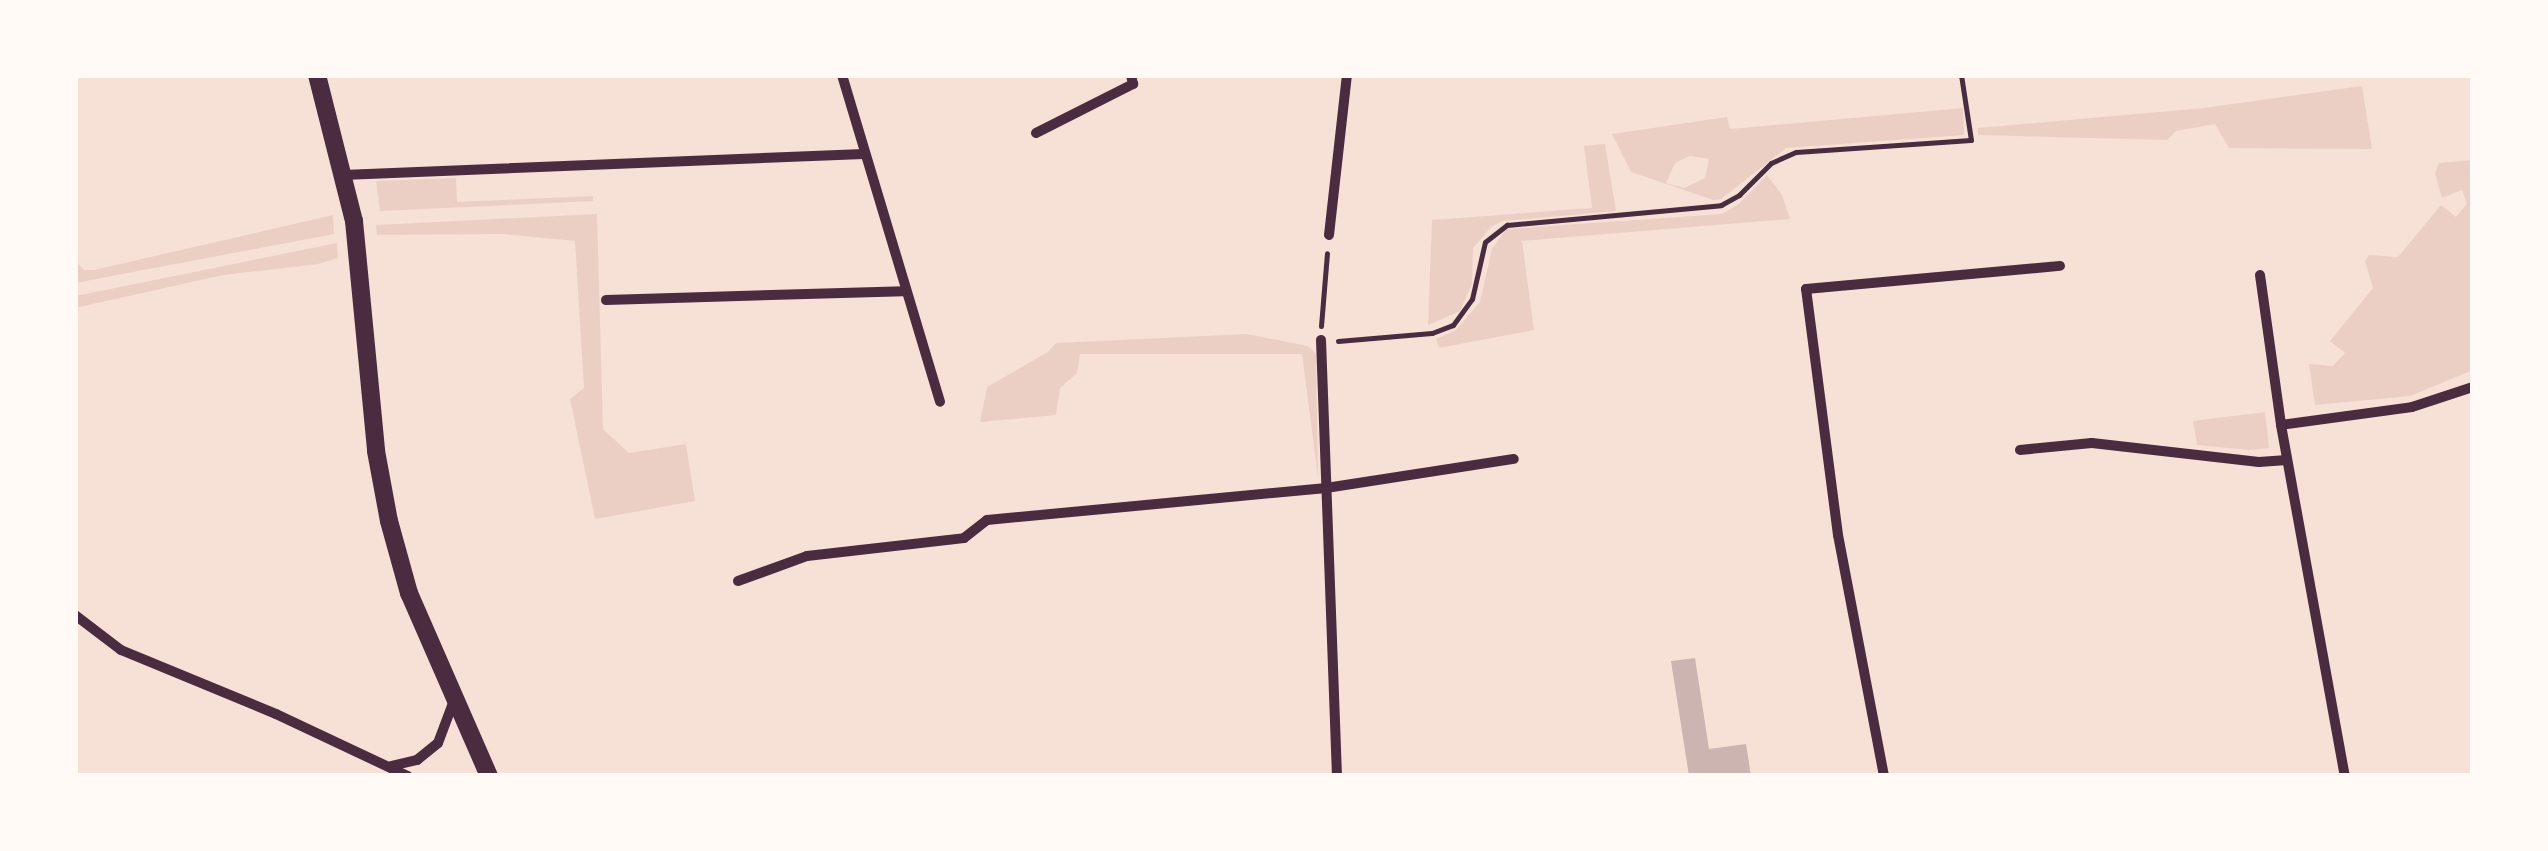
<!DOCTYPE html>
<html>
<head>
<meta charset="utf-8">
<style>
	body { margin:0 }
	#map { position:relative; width:2548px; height:851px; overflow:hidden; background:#f7e1d7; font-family:Inter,sans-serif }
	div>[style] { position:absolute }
	.green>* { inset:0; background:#ebcfc5 }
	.building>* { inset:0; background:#ccb4b1 }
	.path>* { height:5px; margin:-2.5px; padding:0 2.5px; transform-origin:2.5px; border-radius:2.5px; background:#4a2c40 }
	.minor>* { height:10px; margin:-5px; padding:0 5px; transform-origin:5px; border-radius:5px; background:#4a2c40 }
	.tertiary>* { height:18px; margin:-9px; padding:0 9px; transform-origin:9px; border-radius:9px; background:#4a2c40 }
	span { translate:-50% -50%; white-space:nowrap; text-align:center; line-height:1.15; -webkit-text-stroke:9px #fffaf5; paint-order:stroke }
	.frame { position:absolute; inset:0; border:78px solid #fffaf5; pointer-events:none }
</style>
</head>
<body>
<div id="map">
	<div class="green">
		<div style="clip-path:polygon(2362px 86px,2372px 149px,2229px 148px,2215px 124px,2176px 131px,2167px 140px,1978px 135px,1978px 128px,2204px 108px)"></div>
		<div style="clip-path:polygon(evenodd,1963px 108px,1964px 135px,1786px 148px,1721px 199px,1713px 200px,1631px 172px,1612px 134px,1727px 117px,1730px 129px,1963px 108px,1690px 156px,1709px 159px,1705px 178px,1684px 188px,1666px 183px,1675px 163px,1690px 156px)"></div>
		<div style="clip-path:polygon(1605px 144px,1616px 211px,1503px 221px,1492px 226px,1473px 248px,1472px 284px,1460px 311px,1428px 325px,1432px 220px,1592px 208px,1584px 146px)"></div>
		<div style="clip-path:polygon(2473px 160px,2473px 370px,2410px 396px,2315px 405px,2309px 364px,2333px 366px,2345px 353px,2330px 341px,2373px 288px,2365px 261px,2369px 255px,2398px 257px,2441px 205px,2456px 217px,2467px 204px,2462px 190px,2442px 198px,2435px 174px,2439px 163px)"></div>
		<div style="clip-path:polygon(1767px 175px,1782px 195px,1790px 219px,1522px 241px,1534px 330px,1439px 348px,1436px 339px,1456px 330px,1480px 302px,1492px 249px,1506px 229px,1722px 214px,1739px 204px)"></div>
		<div style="clip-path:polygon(456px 178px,457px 202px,593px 196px,593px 201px,380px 211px,376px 181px)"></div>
		<div style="clip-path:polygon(597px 214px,603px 429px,629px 453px,686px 444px,695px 501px,595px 519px,570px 399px,584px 388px,575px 241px,503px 234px,377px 235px,376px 225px)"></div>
		<div style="clip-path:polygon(333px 215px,334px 234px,75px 283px,75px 260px,84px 270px,94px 270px)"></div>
		<div style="clip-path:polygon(337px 243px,338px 258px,318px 264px,223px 275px,75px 308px,75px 296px)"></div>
		<div style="clip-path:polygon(1247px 334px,1308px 346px,1316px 354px,1318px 477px,1302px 354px,1080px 354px,1077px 373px,1060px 388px,1056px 415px,980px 422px,987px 387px,1048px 352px,1056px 343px)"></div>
		<div style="clip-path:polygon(2265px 412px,2269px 448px,2249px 450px,2197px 445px,2193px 421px)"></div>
	</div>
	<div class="building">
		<div style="clip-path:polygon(1695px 658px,1709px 749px,1746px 744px,1751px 776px,1689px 776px,1671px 661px)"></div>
	</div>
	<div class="path">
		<div style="left:1321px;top:326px;width:73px;rotate:-85.3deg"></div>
		<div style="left:1338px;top:341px;width:94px;rotate:-4.9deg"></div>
		<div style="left:1432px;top:333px;width:22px;rotate:-21deg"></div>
		<div style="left:1453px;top:325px;width:32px;rotate:-54deg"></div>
		<div style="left:1472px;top:299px;width:58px;rotate:-77.2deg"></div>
		<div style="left:1485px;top:242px;width:28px;rotate:-38deg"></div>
		<div style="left:1507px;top:225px;width:215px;rotate:-5.3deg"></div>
		<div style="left:1721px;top:205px;width:21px;rotate:-29deg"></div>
		<div style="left:1739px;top:195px;width:45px;rotate:-45deg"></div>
		<div style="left:1771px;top:163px;width:27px;rotate:-24deg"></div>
		<div style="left:1796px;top:152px;width:175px;rotate:-3.9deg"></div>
		<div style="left:1971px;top:140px;width:66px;rotate:-98.7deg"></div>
	</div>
	<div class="minor">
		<div style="left:842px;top:75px;width:341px;rotate:73.3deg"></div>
		<div style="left:1036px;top:133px;width:109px;rotate:-26.8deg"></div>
		<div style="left:1133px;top:84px;width:9px;rotate:-103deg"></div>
		<div style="left:343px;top:175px;width:521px;rotate:-2.31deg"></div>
		<div style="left:1329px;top:235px;width:161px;rotate:-83.6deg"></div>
		<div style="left:2260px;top:275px;width:151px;rotate:82deg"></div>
		<div style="left:2281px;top:425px;width:357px;rotate:79.7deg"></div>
		<div style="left:606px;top:300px;width:298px;rotate:-1.7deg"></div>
		<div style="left:1321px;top:340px;width:436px;rotate:87.9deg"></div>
		<div style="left:2281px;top:425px;width:132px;rotate:-7.8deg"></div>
		<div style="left:2412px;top:407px;width:64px;rotate:-18.2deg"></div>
		<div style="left:2020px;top:450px;width:72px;rotate:-5.6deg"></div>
		<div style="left:2092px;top:443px;width:168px;rotate:6.5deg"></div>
		<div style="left:2259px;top:462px;width:28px;rotate:-4deg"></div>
		<div style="left:738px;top:581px;width:73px;rotate:-19.9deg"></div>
		<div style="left:807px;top:556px;width:158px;rotate:-6.5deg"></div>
		<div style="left:964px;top:538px;width:29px;rotate:-38deg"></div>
		<div style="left:987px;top:520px;width:341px;rotate:-5.4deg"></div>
		<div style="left:1326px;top:488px;width:190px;rotate:-8.8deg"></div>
		<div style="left:75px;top:615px;width:58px;rotate:37.3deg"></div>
		<div style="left:121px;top:650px;width:168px;rotate:22.4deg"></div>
		<div style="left:276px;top:714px;width:146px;rotate:25.2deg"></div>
		<div style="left:391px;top:766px;width:27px;rotate:-13deg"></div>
		<div style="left:417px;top:760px;width:27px;rotate:-39deg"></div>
		<div style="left:438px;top:743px;width:43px;rotate:-69.4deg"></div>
		<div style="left:1884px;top:776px;width:245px;rotate:-100.8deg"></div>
		<div style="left:1838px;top:535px;width:248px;rotate:-97.4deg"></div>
		<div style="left:1806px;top:289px;width:255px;rotate:-5.2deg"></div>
	</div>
	<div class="tertiary">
		<div style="left:317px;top:75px;width:151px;rotate:75.8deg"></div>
		<div style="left:354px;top:221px;width:231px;rotate:84.5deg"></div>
		<div style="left:376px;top:451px;width:71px;rotate:79.5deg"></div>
		<div style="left:389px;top:521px;width:75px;rotate:74.5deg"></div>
		<div style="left:409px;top:593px;width:200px;rotate:66.4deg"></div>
	</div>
	<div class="frame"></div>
</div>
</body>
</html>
